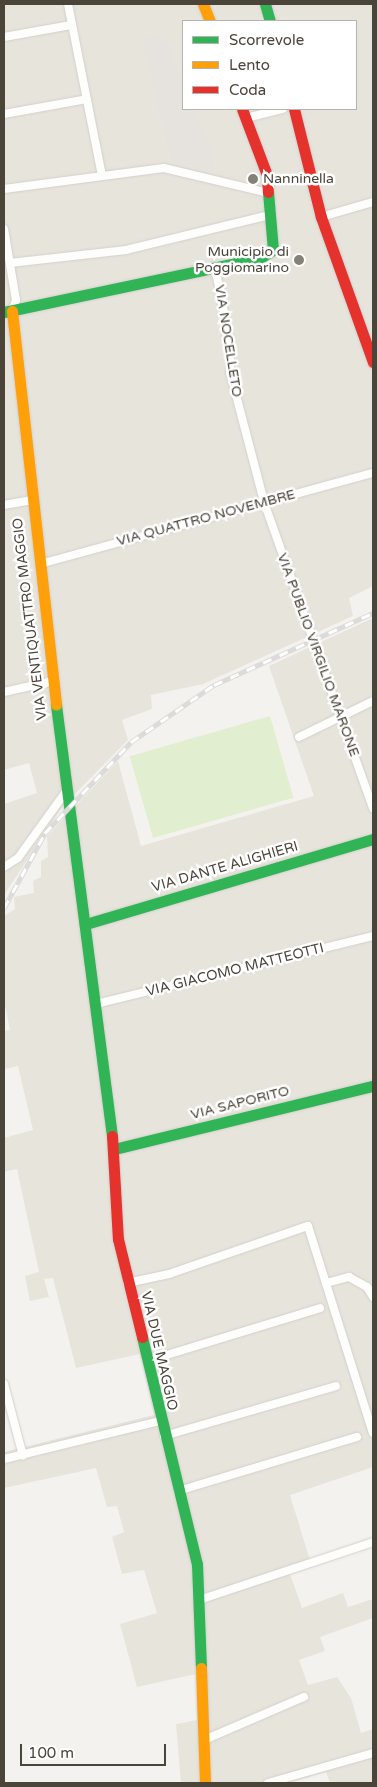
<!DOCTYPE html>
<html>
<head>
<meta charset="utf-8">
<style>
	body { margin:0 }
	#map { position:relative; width:377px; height:1787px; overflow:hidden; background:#f4f2ee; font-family:"Varela Round",sans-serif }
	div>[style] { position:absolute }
	.residential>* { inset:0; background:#e7e4dc }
	.green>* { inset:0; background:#e1eecf; transform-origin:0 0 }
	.parking>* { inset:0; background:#e6e3df }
	.roads { filter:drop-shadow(0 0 1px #d2d0cb) drop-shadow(0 0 1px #d2d0cb) }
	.street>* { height:8px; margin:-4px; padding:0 4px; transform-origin:4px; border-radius:4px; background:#fdfdfc }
	.fast>* { height:11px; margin:-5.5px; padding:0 5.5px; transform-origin:5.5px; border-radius:5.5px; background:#30b455 }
	.slow>* { height:11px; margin:-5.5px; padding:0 5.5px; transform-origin:5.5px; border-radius:5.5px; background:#ff9f0a }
	.jam>* { height:11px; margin:-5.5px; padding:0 5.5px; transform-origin:5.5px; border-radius:5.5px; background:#e5322d }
	.rail>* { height:5px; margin-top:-2.5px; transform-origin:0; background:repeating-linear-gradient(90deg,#fff 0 9px,#dbdbda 0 18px); box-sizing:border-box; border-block:1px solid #dbdbda }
	.dots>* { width:14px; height:14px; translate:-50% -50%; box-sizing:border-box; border:2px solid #fff; border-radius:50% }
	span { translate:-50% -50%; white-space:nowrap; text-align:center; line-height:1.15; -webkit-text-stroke:5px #fff; paint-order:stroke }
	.poi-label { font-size:14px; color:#4b4439 }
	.left { translate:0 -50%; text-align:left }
	.right { translate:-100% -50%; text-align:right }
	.street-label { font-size:14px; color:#4b4439 }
	.frame { position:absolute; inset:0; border:5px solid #4b4439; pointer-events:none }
	.legend { position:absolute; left:182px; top:20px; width:175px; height:90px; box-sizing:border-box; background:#fff; border:1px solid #b7b4b0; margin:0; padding:6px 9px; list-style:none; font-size:15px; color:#4b4439 }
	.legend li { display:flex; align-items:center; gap:10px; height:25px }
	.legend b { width:25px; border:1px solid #b7b4b0 }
	.scale { position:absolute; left:20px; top:1744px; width:146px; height:22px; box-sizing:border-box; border:2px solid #4b4439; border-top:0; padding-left:6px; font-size:15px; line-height:18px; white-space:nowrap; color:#4b4439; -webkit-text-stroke:4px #fff; paint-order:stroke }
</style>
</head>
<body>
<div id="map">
	<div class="residential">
		<div style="clip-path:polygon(evenodd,4px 4px,373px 4px,373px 586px,349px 598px,353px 616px,203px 684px,151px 695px,152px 709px,122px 720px,128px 740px,63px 806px,4px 895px,4px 804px,37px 793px,29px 763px,4px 770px,4px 4px,183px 21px,356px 21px,356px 109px,183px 109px,183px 21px)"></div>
		<div style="clip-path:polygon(373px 618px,373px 1467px,290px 1495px,312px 1567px,290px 1574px,302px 1608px,343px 1593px,348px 1607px,373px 1599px,373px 1618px,320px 1637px,325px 1651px,299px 1660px,308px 1685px,337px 1677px,351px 1698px,361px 1733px,373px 1729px,373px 1783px,330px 1783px,326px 1772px,289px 1783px,181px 1783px,176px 1724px,197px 1720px,196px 1674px,137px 1687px,120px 1624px,157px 1613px,144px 1570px,122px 1574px,112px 1537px,124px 1532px,117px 1506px,107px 1507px,96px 1468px,4px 1488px,4px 1452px,154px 1415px,140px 1354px,76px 1368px,53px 1278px,44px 1279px,49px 1297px,30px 1301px,25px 1276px,39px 1272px,17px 1169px,4px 1172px,4px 1138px,33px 1130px,18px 1066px,4px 1069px,4px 1031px,10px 1030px,4px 1000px,4px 916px,15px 909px,14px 897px,34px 893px,33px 881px,41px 877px,41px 861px,48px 857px,47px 836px,118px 761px,141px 846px,314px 796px,269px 666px)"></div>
	</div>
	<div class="green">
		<div style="left:270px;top:716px;width:85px;height:146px;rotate:74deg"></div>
	</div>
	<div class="parking">
		<div style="clip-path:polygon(161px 37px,168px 44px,183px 83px,183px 109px,194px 109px,213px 153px,215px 171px,171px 161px,142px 38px)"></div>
	</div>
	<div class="roads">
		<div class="street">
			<div style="left:68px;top:4px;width:175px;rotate:78.8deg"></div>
			<div style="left:4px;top:37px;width:68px;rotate:-10.2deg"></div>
			<div style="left:4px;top:114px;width:84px;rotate:-10.2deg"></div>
			<div style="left:246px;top:118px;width:38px;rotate:-14deg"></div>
			<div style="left:4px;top:189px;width:161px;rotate:-7.5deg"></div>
			<div style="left:164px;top:168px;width:107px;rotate:13.5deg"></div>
			<div style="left:321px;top:217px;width:54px;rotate:-16.1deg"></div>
			<div style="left:4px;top:229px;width:72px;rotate:80.4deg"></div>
			<div style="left:16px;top:300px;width:12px;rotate:110deg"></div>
			<div style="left:10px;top:263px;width:117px;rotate:-6.4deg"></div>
			<div style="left:126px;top:250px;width:148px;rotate:-13.7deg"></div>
			<div style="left:215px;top:267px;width:76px;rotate:78.7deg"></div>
			<div style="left:230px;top:342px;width:30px;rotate:90deg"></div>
			<div style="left:230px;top:372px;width:134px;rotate:75.3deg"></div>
			<div style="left:264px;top:502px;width:325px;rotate:70.4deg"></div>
			<div style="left:4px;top:505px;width:27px;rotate:-10deg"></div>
			<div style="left:40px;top:564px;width:345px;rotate:-15.3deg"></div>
			<div style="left:4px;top:692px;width:50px;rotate:-12.7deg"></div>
			<div style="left:299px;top:737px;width:82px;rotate:-25.9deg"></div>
			<div style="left:4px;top:867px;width:17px;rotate:-33deg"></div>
			<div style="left:18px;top:858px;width:84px;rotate:-54.2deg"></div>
			<div style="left:96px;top:1004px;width:285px;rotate:-13.8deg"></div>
			<div style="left:127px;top:1283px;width:43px;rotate:-12.1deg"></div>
			<div style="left:169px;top:1274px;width:147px;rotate:-19.1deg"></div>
			<div style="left:308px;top:1226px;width:217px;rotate:72.6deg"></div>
			<div style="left:326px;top:1283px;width:24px;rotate:-15deg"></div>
			<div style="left:349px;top:1277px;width:21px;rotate:29deg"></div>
			<div style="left:367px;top:1287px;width:12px;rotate:59deg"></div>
			<div style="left:147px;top:1361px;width:181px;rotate:-17deg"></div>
			<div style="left:4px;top:1384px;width:74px;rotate:75.2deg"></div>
			<div style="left:164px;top:1436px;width:179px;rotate:-16.2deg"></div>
			<div style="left:4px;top:1459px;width:161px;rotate:-13.7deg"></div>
			<div style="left:178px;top:1491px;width:187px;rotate:-16.8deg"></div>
			<div style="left:199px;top:1600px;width:183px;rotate:-18.4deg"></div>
			<div style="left:204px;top:1740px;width:109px;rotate:-23.3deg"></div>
			<div style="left:268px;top:1783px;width:109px;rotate:-15.9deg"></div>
		</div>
		<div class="fast">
			<div style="left:265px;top:4px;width:18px;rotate:74deg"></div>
			<div style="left:4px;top:312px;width:262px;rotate:-11.9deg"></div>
			<div style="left:260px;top:258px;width:15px;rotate:-32deg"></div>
			<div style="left:273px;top:250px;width:58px;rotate:-94.9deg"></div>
			<div style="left:56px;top:705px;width:435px;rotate:82.6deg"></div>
			<div style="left:86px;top:924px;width:299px;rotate:-16.5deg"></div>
			<div style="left:114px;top:1149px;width:267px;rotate:-13.7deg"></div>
			<div style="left:142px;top:1337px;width:234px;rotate:76.4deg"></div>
			<div style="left:197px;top:1564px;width:104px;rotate:87.8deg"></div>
		</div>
		<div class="slow">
			<div style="left:203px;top:4px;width:18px;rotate:68deg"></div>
			<div style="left:12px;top:311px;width:396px;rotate:83.6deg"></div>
			<div style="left:201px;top:1668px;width:115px;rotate:88deg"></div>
		</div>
		<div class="jam">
			<div style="left:242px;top:109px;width:71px;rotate:69.3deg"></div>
			<div style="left:267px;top:175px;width:17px;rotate:87deg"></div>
			<div style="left:294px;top:109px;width:111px;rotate:76deg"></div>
			<div style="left:321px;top:217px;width:154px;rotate:70.3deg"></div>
			<div style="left:112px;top:1136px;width:103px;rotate:86.7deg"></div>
			<div style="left:118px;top:1239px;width:101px;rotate:76.2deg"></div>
		</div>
	</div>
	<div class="rail">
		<div style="left:4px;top:908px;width:85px;rotate:-61.3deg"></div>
		<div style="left:45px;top:833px;width:125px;rotate:-46.6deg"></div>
		<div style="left:131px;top:742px;width:101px;rotate:-34.5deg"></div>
		<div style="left:214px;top:685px;width:175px;rotate:-24.4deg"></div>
	</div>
	<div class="dots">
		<div style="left:253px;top:179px;background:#868178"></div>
		<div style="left:299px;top:260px;background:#868178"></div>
	</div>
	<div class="poi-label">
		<span class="left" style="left:263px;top:179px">Nanninella</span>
		<span class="right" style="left:289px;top:260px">Municipio di<br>Poggiomarino</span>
	</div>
	<div class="street-label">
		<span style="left:228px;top:341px;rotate:81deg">VIA NOCELLETO</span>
		<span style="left:206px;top:518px;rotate:-15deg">VIA QUATTRO NOVEMBRE</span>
		<span style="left:30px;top:619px;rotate:-97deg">VIA VENTIQUATTRO MAGGIO</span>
		<span style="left:318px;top:655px;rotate:70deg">VIA PUBLIO VIRGILIO MARONE</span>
		<span style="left:225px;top:867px;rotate:-16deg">VIA DANTE ALIGHIERI</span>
		<span style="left:235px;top:970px;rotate:-14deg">VIA GIACOMO MATTEOTTI</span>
		<span style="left:240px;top:1103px;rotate:-14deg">VIA SAPORITO</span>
		<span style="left:159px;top:1351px;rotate:77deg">VIA DUE MAGGIO</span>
	</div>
	<div class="frame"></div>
	<ul class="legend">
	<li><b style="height:6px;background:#30b455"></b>Scorrevole</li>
	<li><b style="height:6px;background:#ff9f0a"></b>Lento</li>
	<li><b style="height:6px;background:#e5322d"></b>Coda</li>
	</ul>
	<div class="scale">100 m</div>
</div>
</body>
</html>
